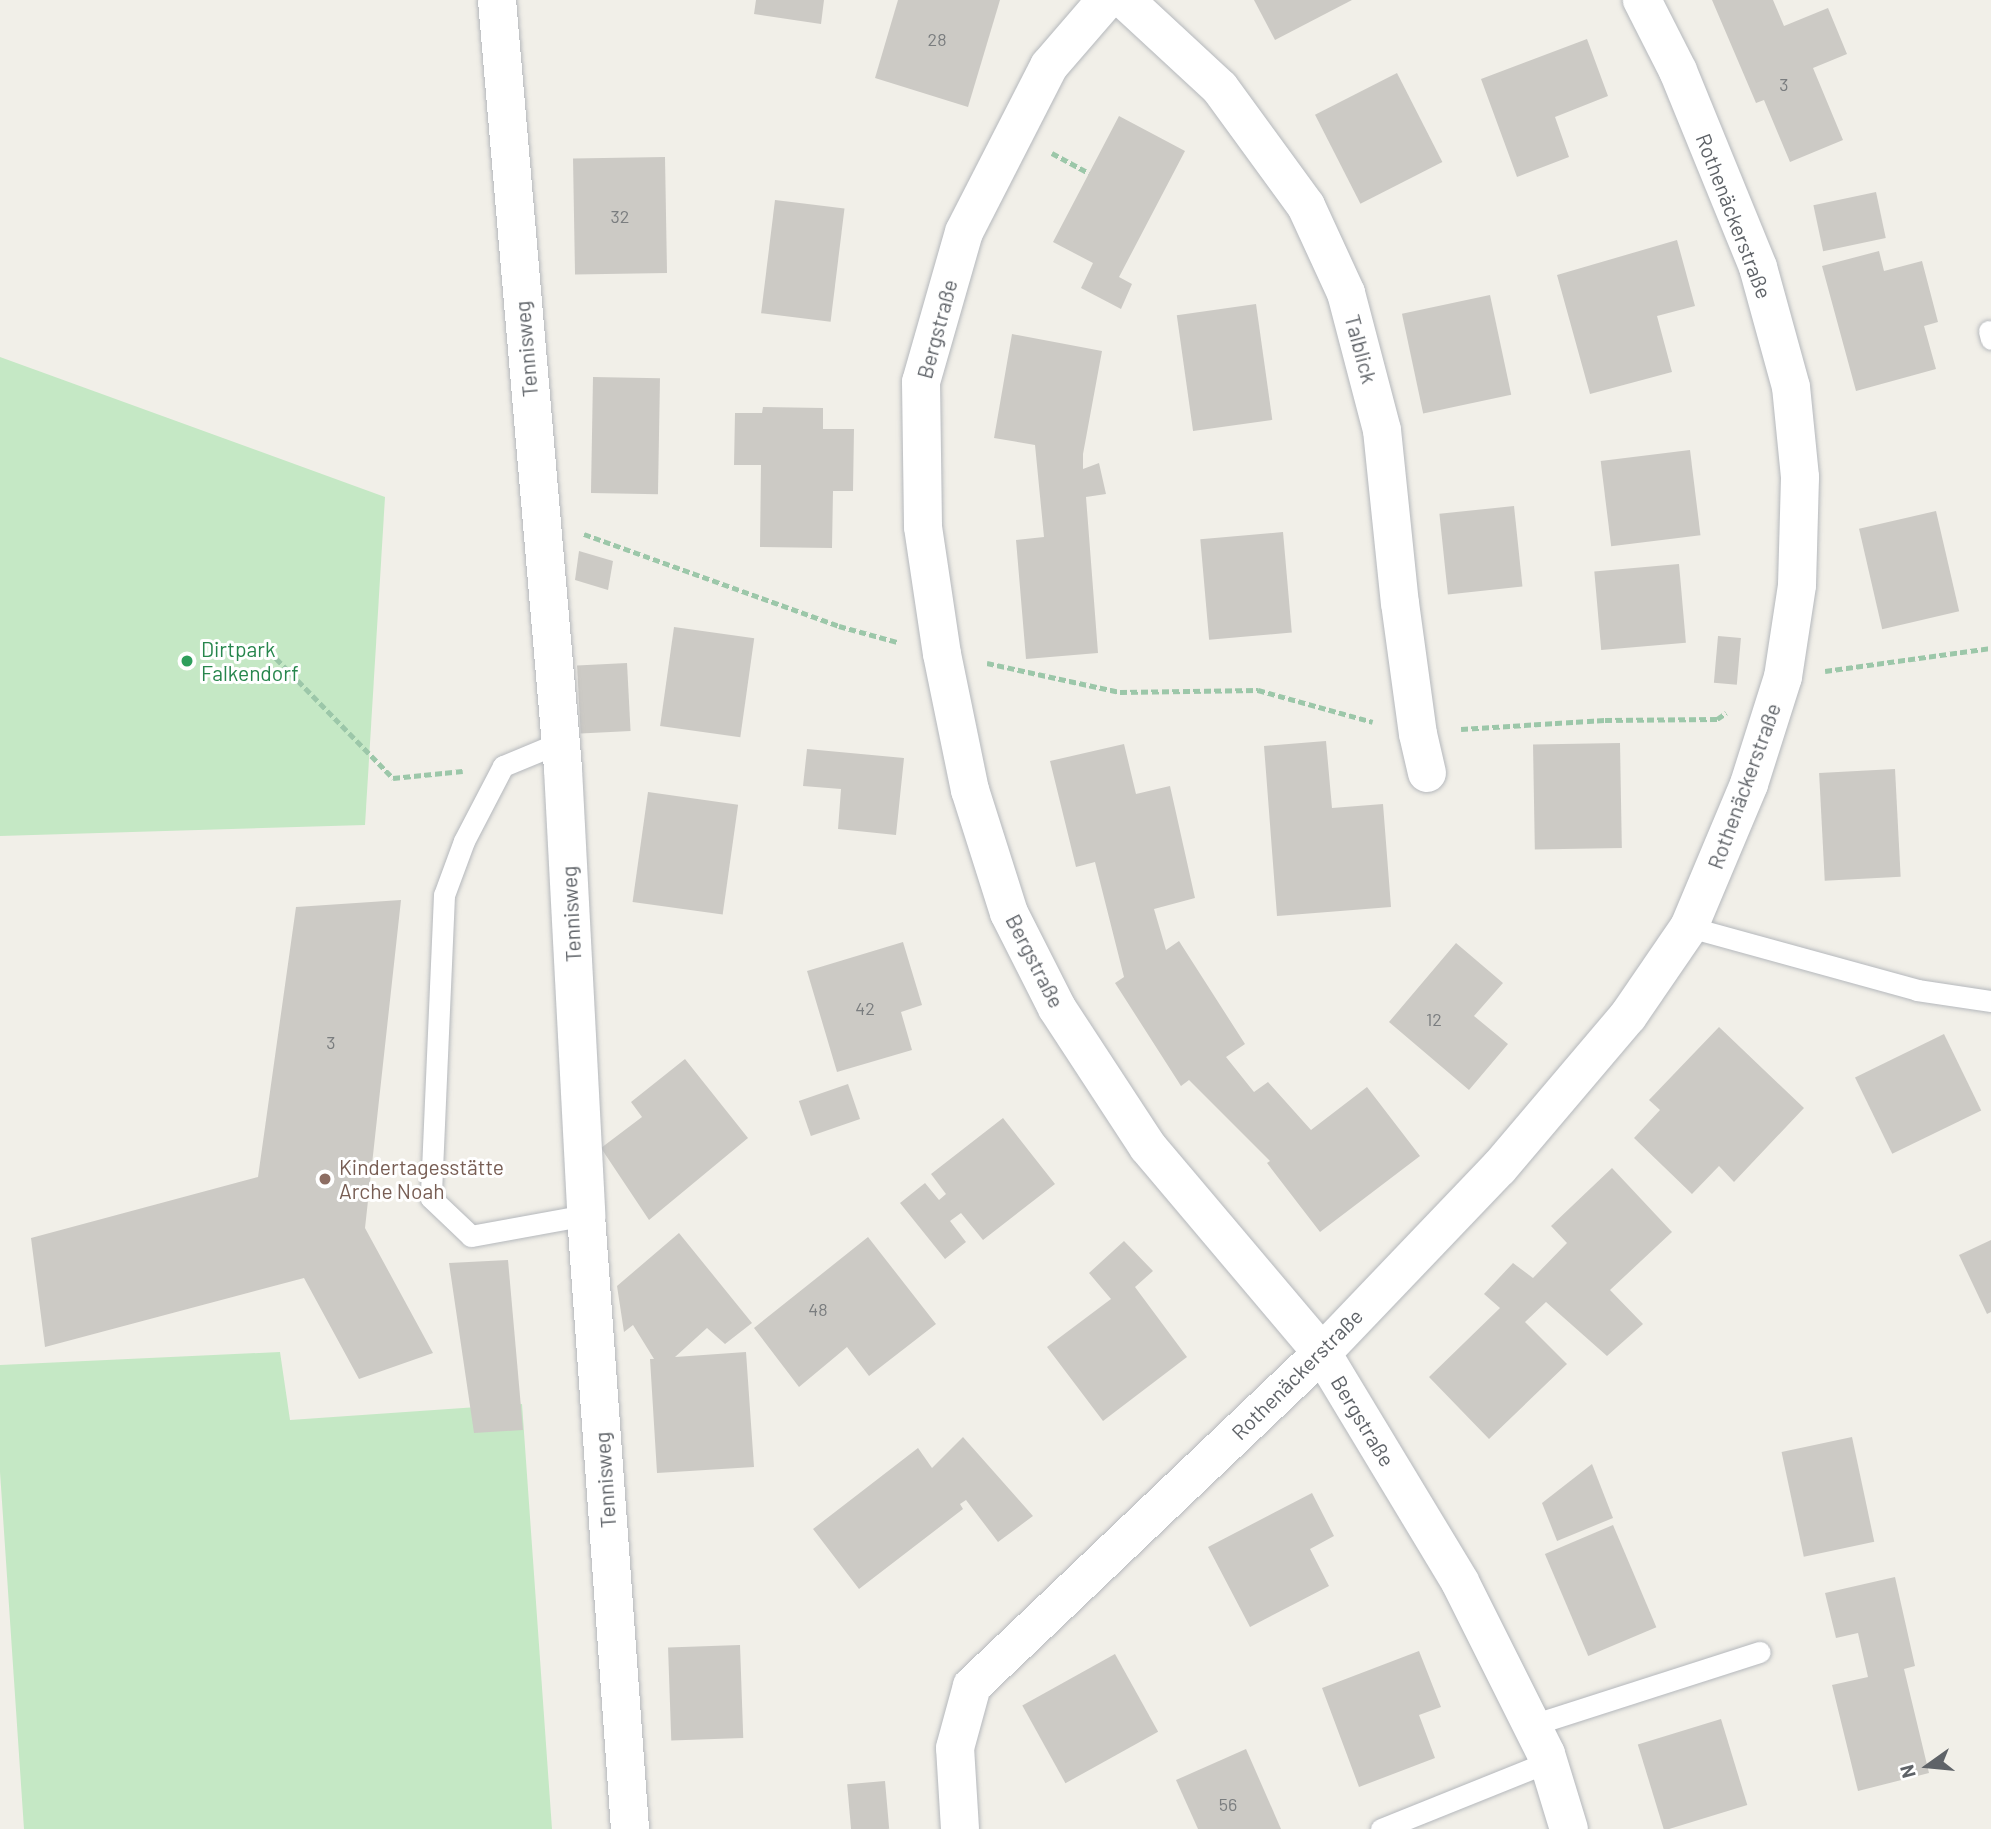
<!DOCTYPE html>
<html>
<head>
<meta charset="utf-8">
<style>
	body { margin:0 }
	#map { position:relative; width:1991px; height:1829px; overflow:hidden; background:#f1efe8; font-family:Barlow,sans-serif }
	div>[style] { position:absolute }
	.green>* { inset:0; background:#c5e8c5 }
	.building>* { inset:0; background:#cccac5; transform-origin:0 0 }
	.path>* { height:4.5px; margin-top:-2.25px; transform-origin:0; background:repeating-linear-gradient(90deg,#9cc7a9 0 7px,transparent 0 10.5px) }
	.roads { filter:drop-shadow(0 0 2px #b5b8bc) drop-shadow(0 0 2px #b5b8bc) }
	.service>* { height:21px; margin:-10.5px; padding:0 10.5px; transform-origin:10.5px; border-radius:10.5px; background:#fff }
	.minor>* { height:38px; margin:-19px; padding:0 19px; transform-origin:19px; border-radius:19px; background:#fff }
	.dots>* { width:19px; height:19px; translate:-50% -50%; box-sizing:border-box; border:4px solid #fff; border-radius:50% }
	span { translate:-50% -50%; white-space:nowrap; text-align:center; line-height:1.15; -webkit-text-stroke:6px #fff; paint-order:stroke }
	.number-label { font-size:18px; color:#7a7d7f }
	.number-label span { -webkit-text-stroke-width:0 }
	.street-label { font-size:21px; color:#5f6368 }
	.leisure-label { font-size:21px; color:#27864d }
	.left { translate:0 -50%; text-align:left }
	.education-label { font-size:21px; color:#785e54 }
	.north { position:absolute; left:1893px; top:1731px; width:70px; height:70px; -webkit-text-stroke:5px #fff; paint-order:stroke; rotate:255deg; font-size:19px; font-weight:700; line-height:28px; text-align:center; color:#5f6368 }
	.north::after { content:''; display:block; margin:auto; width:24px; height:32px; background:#5f6368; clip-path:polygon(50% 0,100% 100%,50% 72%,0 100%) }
</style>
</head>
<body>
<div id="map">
	<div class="green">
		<div style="clip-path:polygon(0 357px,385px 497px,365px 825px,0 836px)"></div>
		<div style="clip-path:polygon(280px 1352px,290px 1420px,522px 1404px,552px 1829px,24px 1829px,0 1472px,0 1365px)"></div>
	</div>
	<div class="building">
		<div style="clip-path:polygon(756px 0,824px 0,821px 24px,754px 14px)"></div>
		<div style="clip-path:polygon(898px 0,1000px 0,968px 107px,875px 78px)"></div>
		<div style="clip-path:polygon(1254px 0,1352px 0,1275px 40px)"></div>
		<div style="clip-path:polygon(1712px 0,1773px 0,1784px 26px,1828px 8px,1847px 54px,1813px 68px,1843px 140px,1790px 162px,1764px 100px,1756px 103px)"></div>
		<div style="clip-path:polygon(1587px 39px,1608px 96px,1555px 117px,1569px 157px,1517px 177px,1481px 79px)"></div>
		<div style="left:1397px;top:73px;width:100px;height:92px;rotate:63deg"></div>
		<div style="clip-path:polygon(1119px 116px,1185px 151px,1119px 277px,1132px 284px,1121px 309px,1081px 288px,1093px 263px,1053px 242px)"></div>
		<div style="left:665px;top:157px;width:116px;height:92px;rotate:89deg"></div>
		<div style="left:1876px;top:192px;width:47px;height:64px;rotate:78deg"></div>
		<div style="left:775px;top:200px;width:70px;height:114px;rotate:7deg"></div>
		<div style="clip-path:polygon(1677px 240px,1695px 306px,1657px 316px,1672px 372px,1590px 394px,1557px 275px)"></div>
		<div style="clip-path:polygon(1879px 251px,1884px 271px,1922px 261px,1938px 322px,1924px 326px,1936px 369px,1856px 391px,1822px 266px)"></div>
		<div style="left:1490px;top:295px;width:102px;height:90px;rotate:78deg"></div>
		<div style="left:1256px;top:304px;width:117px;height:80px;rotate:82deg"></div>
		<div style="clip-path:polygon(1012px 334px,1102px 351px,1083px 454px,1083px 469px,1099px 463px,1106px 494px,1086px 497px,1098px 653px,1026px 659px,1016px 540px,1044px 537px,1035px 445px,994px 438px)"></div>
		<div style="left:593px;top:377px;width:67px;height:116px;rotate:1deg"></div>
		<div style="clip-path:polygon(763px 407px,823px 408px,823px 429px,854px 429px,853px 491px,833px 491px,832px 548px,760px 547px,761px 465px,734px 465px,735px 413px,762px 413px)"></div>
		<div style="left:1690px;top:450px;width:86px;height:90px;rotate:83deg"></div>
		<div style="left:1514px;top:506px;width:81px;height:75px;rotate:84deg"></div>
		<div style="left:1936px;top:511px;width:103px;height:79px;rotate:77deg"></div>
		<div style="left:1283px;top:532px;width:101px;height:83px;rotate:85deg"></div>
		<div style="clip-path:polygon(579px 551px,613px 561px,608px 590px,575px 580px)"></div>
		<div style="left:1679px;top:564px;width:79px;height:85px;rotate:85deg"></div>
		<div style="left:674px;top:627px;width:81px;height:100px;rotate:8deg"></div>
		<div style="left:1718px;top:636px;width:23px;height:47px;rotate:5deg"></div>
		<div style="left:627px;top:663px;width:68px;height:50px;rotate:87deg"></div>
		<div style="clip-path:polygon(1326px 741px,1332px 808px,1383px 804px,1391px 907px,1277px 916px,1264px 746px)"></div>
		<div style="left:1620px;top:743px;width:105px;height:87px;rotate:89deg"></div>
		<div style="clip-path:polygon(1124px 744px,1136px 794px,1170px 786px,1195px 898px,1154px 909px,1166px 950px,1179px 941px,1245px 1044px,1226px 1057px,1254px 1092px,1268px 1082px,1311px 1130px,1367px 1087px,1420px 1156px,1320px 1232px,1267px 1163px,1270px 1161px,1189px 1080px,1181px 1086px,1115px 983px,1124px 977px,1095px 862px,1076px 867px,1050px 761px)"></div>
		<div style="clip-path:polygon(807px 749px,904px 758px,896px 835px,838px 829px,841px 789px,803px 786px)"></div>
		<div style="left:1895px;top:769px;width:108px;height:76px;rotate:87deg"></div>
		<div style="left:648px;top:792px;width:91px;height:111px;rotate:8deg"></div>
		<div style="clip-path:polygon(401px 900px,365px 1228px,433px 1353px,359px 1379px,304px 1278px,45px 1347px,31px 1238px,258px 1177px,296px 907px)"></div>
		<div style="clip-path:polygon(903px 942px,922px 1005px,901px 1012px,912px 1050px,837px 1072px,807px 971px)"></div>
		<div style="clip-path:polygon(1456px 943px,1503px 983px,1474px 1016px,1508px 1044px,1469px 1090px,1389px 1022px)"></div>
		<div style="clip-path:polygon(1719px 1027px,1804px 1108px,1734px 1182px,1719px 1166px,1692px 1194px,1634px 1138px,1660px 1110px,1649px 1100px)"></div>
		<div style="left:1944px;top:1034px;width:85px;height:99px;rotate:64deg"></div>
		<div style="clip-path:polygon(685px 1059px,748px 1138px,649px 1220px,601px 1148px,642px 1117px,631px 1102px)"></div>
		<div style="left:848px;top:1084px;width:37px;height:52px;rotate:71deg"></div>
		<div style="clip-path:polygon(1003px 1118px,1055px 1184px,983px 1240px,961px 1213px,950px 1221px,966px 1242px,945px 1259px,900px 1203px,925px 1183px,939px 1200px,946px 1194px,931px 1174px)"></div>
		<div style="clip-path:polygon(1612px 1168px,1672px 1232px,1610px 1290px,1643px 1324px,1607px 1356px,1546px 1302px,1525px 1322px,1567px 1364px,1489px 1439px,1429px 1377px,1500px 1308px,1484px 1294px,1513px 1263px,1533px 1278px,1567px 1243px,1551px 1226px)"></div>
		<div style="clip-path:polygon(679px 1233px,752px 1323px,725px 1344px,707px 1328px,675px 1357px,746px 1352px,754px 1467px,657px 1473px,650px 1359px,654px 1359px,633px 1325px,624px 1332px,617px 1286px)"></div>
		<div style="clip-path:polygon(868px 1237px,936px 1324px,869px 1376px,847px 1347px,799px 1387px,754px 1328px)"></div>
		<div style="clip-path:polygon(1991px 1240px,1991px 1312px,1987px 1314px,1959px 1255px)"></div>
		<div style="clip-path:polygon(1124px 1241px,1153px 1271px,1135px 1287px,1187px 1357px,1103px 1421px,1047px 1347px,1111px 1299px,1089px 1273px)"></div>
		<div style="clip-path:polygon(508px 1260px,523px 1430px,474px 1433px,449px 1263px)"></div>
		<div style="clip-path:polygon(963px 1437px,1033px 1516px,998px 1542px,966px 1500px,960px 1504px,963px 1509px,859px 1589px,813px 1529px,918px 1448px,932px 1468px)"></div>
		<div style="left:1852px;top:1437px;width:107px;height:72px;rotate:78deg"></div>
		<div style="clip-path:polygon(1592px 1464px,1613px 1518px,1557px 1541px,1542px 1503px)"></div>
		<div style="clip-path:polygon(1312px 1493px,1334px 1536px,1310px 1549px,1329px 1586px,1250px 1627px,1208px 1547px)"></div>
		<div style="left:1613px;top:1525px;width:111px;height:74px;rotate:67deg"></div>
		<div style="clip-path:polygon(1895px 1577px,1915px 1666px,1904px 1669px,1929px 1773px,1858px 1791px,1832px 1685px,1868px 1677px,1858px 1633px,1836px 1638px,1825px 1593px)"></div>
		<div style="left:740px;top:1645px;width:93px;height:72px;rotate:88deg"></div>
		<div style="clip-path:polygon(1419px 1651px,1441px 1707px,1419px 1715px,1435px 1758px,1359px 1787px,1322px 1688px)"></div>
		<div style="left:1115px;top:1654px;width:89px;height:106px;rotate:61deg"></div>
		<div style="left:1721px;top:1719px;width:90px;height:87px;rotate:73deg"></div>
		<div style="clip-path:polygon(1246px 1749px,1281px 1829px,1198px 1829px,1176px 1780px)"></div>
		<div style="left:885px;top:1781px;width:48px;height:38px;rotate:85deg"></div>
	</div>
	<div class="path">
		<div style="left:1052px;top:153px;width:42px;rotate:28.4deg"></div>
		<div style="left:584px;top:534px;width:271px;rotate:19.8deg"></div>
		<div style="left:839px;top:626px;width:60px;rotate:15.4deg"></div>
		<div style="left:276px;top:658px;width:168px;rotate:45.7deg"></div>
		<div style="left:393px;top:778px;width:70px;rotate:-5.7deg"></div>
		<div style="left:987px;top:663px;width:136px;rotate:12.3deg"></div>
		<div style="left:1120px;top:692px;width:138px;rotate:-0.8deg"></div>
		<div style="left:1258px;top:690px;width:119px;rotate:15.5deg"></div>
		<div style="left:1825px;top:671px;width:168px;rotate:-7.9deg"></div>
		<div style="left:1461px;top:729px;width:144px;rotate:-3.6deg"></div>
		<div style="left:1605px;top:720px;width:112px;rotate:-0.5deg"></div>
		<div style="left:1717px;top:719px;width:11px;rotate:-34deg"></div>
	</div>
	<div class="roads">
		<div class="service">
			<div style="left:1989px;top:331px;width:8px;rotate:76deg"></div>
			<div style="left:561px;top:742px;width:63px;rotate:157.5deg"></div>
			<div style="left:503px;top:766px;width:85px;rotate:117.5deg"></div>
			<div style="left:464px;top:841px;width:58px;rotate:110.3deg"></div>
			<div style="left:444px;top:895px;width:303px;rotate:92.5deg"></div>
			<div style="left:431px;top:1198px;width:55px;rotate:43.5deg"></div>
			<div style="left:471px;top:1236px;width:117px;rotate:-10.3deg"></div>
			<div style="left:1689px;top:927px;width:237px;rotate:15.4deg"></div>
			<div style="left:1917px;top:990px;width:75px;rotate:8.5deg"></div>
			<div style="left:1532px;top:1725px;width:239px;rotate:-17.8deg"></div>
			<div style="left:1381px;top:1829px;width:180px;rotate:-21.9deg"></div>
		</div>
		<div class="minor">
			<div style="left:497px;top:0;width:772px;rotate:85.09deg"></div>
			<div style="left:563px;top:769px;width:447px;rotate:87deg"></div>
			<div style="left:586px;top:1215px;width:616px;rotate:85.9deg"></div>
			<div style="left:1106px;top:0;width:87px;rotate:130.8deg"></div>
			<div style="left:1049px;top:66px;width:186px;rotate:117.1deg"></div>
			<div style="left:964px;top:232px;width:156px;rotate:106deg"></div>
			<div style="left:921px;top:382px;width:145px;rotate:89.2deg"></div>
			<div style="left:923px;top:527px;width:128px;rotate:81.5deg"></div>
			<div style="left:942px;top:654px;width:139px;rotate:78.4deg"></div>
			<div style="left:970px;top:790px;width:129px;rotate:72.4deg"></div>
			<div style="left:1009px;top:913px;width:106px;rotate:63.2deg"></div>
			<div style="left:1057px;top:1008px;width:166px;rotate:56.8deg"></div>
			<div style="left:1148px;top:1147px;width:270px;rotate:49.8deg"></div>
			<div style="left:1322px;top:1353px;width:267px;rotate:58.9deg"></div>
			<div style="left:1460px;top:1582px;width:192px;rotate:63.4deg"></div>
			<div style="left:1546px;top:1754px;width:78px;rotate:73deg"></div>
			<div style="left:1125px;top:0;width:129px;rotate:42.8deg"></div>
			<div style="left:1220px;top:88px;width:146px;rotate:53.9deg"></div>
			<div style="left:1306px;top:206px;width:96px;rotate:65.3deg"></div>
			<div style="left:1346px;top:293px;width:142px;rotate:75.3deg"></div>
			<div style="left:1382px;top:430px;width:174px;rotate:84.1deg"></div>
			<div style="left:1400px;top:603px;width:132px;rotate:82.2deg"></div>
			<div style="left:1418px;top:734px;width:40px;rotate:77deg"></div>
			<div style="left:960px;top:1829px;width:81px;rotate:-93.5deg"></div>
			<div style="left:955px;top:1748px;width:64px;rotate:-74.7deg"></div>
			<div style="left:972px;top:1686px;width:483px;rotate:-43.6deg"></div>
			<div style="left:1322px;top:1353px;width:256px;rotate:-46.3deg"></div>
			<div style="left:1499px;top:1168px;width:199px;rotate:-49.7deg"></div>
			<div style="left:1628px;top:1016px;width:108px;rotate:-55.6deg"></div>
			<div style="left:1689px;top:927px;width:155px;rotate:-67.2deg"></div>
			<div style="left:1749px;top:784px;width:112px;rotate:-72.4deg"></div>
			<div style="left:1783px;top:677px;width:93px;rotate:-81.3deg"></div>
			<div style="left:1797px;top:585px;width:108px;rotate:-88.4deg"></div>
			<div style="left:1800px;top:477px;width:90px;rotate:-95.7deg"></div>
			<div style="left:1791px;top:387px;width:124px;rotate:-105.4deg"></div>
			<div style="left:1758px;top:267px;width:212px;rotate:-112.2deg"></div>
			<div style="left:1678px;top:71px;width:80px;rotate:-116.9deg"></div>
		</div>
	</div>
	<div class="dots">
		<div style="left:187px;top:661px;background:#2e9e5b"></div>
		<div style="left:325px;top:1179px;background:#8d6e63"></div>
	</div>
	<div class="number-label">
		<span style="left:937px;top:39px">28</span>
		<span style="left:1784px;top:84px">3</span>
		<span style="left:620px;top:216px">32</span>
		<span style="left:865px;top:1008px">42</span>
		<span style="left:1434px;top:1019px">12</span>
		<span style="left:331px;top:1042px">3</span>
		<span style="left:818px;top:1309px">48</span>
		<span style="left:1228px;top:1804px">56</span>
	</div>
	<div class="street-label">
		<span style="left:1734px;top:216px;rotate:69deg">Rothenäckerstraße</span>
		<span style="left:937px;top:329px;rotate:-75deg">Bergstraße</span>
		<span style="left:526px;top:349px;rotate:-95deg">Tennisweg</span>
		<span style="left:1361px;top:349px;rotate:75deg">Talblick</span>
		<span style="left:1744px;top:786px;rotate:-70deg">Rothenäckerstraße</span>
		<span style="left:571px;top:914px;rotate:-93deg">Tennisweg</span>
		<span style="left:1035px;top:961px;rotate:63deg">Bergstraße</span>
		<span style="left:1297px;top:1374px;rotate:-45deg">Rothenäckerstraße</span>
		<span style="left:1363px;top:1421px;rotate:59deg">Bergstraße</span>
		<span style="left:605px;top:1480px;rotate:-94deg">Tennisweg</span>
	</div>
	<div class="leisure-label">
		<span class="left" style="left:201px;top:661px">Dirtpark<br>Falkendorf</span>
	</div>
	<div class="education-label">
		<span class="left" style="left:339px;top:1179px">Kindertagesstätte<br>Arche Noah</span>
	</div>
	<div class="north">N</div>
</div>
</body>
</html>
